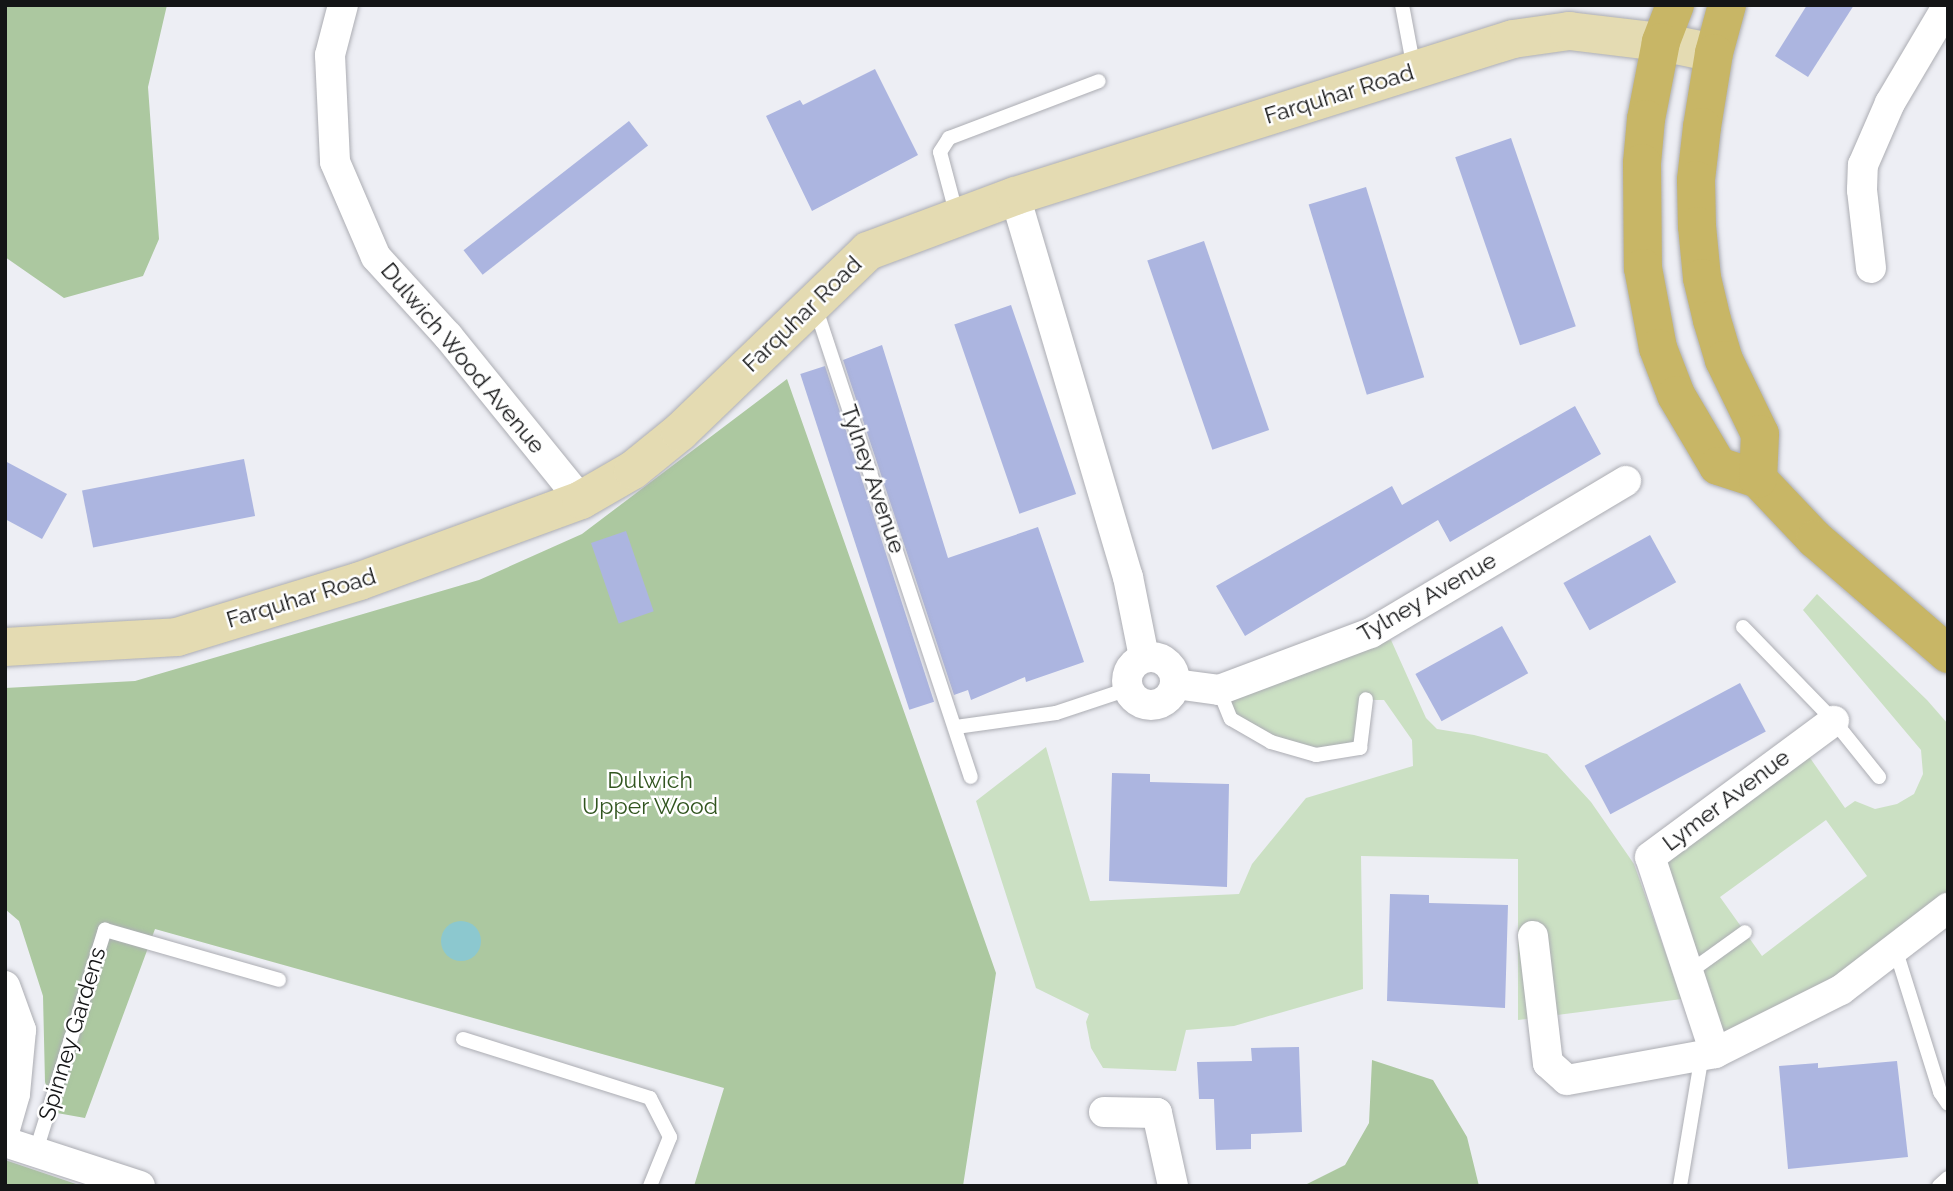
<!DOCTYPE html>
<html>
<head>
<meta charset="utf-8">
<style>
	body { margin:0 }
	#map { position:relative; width:1953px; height:1191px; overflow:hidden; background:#edeef4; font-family:Raleway,sans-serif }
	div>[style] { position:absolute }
	.green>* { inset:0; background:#cbe0c3 }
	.forest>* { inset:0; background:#acc8a0 }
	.water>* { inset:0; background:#8cc8cf }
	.round { border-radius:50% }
	.building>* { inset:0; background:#acb5e0; transform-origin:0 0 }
	.roads { filter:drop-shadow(0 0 2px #acadb3) drop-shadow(0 0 2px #acadb3) }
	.lane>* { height:14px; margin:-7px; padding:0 7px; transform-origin:7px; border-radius:7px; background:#fff }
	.street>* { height:30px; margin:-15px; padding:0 15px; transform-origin:15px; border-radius:15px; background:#fff }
	.street>.ring { margin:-15px; padding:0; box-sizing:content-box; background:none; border:30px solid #fff; border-radius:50% }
	.secondary>* { height:38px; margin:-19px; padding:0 19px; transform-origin:19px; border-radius:19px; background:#e4dbb2 }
	.primary>* { height:38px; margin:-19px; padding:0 19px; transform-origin:19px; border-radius:19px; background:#c8b666 }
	span { translate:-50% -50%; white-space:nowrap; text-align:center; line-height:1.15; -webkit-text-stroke:5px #fff; paint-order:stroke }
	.street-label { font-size:23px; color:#141516 }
	.park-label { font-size:23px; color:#31551f }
	.frame { position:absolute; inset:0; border:7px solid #141516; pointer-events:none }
</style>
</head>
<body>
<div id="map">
	<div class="green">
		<div style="clip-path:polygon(evenodd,1817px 594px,1927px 700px,1948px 724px,1948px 908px,1715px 1053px,1650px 857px,1801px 745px,1845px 808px,1855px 801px,1875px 809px,1897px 804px,1914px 794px,1923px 774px,1921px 750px,1803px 610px,1817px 594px,1826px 820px,1867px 876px,1762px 956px,1720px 897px,1826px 820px)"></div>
		<div style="clip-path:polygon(1391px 640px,1426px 718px,1437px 729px,1474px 735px,1547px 754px,1591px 802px,1634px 864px,1682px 999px,1518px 1020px,1518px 859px,1361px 856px,1363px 989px,1234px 1026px,1186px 1030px,1176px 1071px,1103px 1068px,1091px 1048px,1086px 1022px,1089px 1014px,1036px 988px,976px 801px,1046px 747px,1090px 901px,1239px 894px,1252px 864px,1306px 798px,1413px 766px,1412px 740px,1384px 700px,1366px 700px,1360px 748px,1316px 755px,1231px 719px,1219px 690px)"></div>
	</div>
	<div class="forest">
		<div style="clip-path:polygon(5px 5px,167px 5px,148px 87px,159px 239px,143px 276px,64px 298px,5px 257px)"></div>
		<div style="clip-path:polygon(787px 379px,996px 973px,963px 1186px,694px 1186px,724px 1088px,155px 929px,85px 1118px,57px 1113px,45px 1082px,43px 996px,19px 921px,5px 909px,5px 688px,135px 681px,479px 580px,582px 534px)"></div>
		<div style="clip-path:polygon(1372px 1060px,1433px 1080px,1467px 1137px,1479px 1186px,1303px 1186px,1345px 1165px,1369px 1123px)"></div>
		<div style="clip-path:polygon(5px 1160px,82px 1186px,5px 1186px)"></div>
	</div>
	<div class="water">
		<div class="round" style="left:441px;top:921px;width:40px;height:40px"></div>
	</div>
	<div class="building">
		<div style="clip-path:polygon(1807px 5px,1854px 5px,1808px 77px,1775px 56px)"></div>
		<div style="clip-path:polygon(875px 69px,918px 155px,812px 211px,766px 116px,800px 100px,803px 105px)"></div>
		<div style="left:629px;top:121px;width:31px;height:210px;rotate:52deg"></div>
		<div style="left:1511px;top:138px;width:199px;height:59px;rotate:71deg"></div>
		<div style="left:1366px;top:187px;width:199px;height:60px;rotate:73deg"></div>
		<div style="left:1204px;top:241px;width:200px;height:60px;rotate:71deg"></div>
		<div style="left:1011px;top:305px;width:200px;height:60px;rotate:71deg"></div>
		<div style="clip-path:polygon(882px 345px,948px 558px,1038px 527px,1084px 662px,1026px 682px,1025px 677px,971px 700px,968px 690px,954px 695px,843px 360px)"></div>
		<div style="left:825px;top:366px;width:353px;height:26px;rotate:72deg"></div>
		<div style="clip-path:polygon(1575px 406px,1601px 454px,1450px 542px,1438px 520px,1245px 636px,1216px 586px,1392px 486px,1402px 505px)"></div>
		<div style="left:244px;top:459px;width:58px;height:165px;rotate:79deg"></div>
		<div style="clip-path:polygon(5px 461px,67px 494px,42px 539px,5px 519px)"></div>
		<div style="left:626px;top:531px;width:85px;height:37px;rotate:71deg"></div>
		<div style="left:1650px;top:535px;width:54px;height:99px;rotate:61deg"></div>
		<div style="left:1502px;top:626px;width:54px;height:99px;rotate:61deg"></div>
		<div style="left:1740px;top:683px;width:55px;height:176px;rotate:62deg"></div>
		<div style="clip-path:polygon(1112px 773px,1150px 774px,1150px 782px,1229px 784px,1227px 887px,1109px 881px)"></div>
		<div style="clip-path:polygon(1390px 894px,1429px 895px,1429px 903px,1508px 905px,1505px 1008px,1387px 1001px)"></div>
		<div style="clip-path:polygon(1299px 1047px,1302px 1132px,1251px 1134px,1251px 1149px,1216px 1150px,1214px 1099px,1199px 1099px,1197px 1062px,1252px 1061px,1251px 1048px)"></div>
		<div style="clip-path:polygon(1897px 1061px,1908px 1157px,1788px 1169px,1779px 1066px,1818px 1063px,1818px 1068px)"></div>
	</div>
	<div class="roads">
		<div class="lane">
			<div style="left:1402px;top:5px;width:65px;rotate:79.4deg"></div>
			<div style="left:957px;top:216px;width:66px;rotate:-104.9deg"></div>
			<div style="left:940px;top:152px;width:17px;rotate:-57deg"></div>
			<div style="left:949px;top:138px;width:160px;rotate:-20.8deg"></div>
			<div style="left:815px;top:306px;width:496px;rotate:71.7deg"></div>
			<div style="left:1743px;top:627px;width:131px;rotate:45.9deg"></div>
			<div style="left:1834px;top:721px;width:72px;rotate:51.2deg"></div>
			<div style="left:1219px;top:690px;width:31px;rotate:68deg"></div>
			<div style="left:1231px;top:719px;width:46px;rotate:29.9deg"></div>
			<div style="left:1271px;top:742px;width:47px;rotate:16.1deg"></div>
			<div style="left:1316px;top:755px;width:45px;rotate:-9deg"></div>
			<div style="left:1360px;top:748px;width:49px;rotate:-83deg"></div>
			<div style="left:956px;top:727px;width:101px;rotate:-8deg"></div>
			<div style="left:1056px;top:713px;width:76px;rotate:-18.4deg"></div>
			<div style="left:1895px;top:948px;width:151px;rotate:72.6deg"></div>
			<div style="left:1940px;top:1092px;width:14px;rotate:56deg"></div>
			<div style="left:1688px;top:973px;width:70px;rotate:-35.7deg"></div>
			<div style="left:463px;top:1039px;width:196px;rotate:17.5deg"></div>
			<div style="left:650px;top:1098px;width:44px;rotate:62.9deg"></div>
			<div style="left:670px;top:1137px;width:53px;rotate:112.2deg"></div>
			<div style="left:36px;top:1151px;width:232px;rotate:-72.7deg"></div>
			<div style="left:105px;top:930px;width:181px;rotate:16deg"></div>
			<div style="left:1680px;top:1186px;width:133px;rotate:-80.5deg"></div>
			<div style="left:1939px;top:1186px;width:12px;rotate:-42deg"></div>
		</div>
		<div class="street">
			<div style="left:343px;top:5px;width:52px;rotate:104.6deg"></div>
			<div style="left:330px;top:55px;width:107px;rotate:87.3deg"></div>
			<div style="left:335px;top:162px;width:103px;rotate:66.7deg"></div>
			<div style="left:376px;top:257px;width:107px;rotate:47.7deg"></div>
			<div style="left:448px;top:336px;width:211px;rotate:51deg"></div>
			<div style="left:1015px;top:196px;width:397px;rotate:73.5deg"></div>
			<div style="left:1128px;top:577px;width:82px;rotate:78.7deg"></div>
			<div style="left:1871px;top:268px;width:79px;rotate:-96.6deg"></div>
			<div style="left:1862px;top:190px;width:25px;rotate:-88deg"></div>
			<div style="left:1863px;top:165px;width:68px;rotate:-66.5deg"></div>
			<div style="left:1890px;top:103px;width:114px;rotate:-59.4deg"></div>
			<div class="ring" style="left:1127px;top:657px;width:18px;height:18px"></div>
			<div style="left:1175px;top:684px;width:44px;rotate:7.8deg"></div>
			<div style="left:1219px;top:690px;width:162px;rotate:-20.6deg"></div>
			<div style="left:1371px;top:633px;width:297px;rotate:-30.8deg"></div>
			<div style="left:1533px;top:936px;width:128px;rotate:83.3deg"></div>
			<div style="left:1548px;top:1063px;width:25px;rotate:42deg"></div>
			<div style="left:1567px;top:1080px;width:150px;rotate:-10.3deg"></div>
			<div style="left:1715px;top:1053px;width:141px;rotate:-26.6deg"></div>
			<div style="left:1841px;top:990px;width:135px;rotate:-37.5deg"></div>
			<div style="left:5px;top:986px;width:47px;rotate:70deg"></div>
			<div style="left:21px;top:1030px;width:64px;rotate:95.4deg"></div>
			<div style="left:15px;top:1094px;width:37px;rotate:106deg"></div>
			<div style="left:1715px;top:1053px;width:206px;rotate:-108.3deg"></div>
			<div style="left:1650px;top:857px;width:229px;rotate:-36.5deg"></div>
			<div style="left:1104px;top:1112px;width:53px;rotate:1.1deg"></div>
			<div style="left:1157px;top:1113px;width:75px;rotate:77.6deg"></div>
			<div style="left:5px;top:1142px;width:142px;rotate:18.1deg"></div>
		</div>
		<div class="secondary">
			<div style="left:5px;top:647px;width:172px;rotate:-3.3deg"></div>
			<div style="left:177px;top:637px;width:191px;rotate:-17deg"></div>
			<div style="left:360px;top:581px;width:235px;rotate:-20.1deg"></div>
			<div style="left:581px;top:500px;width:60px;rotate:-30deg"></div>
			<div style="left:633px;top:470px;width:60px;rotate:-39deg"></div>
			<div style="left:680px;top:432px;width:261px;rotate:-43.9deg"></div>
			<div style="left:868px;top:251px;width:157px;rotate:-20.5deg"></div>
			<div style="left:1015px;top:196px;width:522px;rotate:-17.5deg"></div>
			<div style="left:1513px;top:39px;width:57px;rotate:-8.1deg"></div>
			<div style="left:1569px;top:31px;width:93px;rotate:6.8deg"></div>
			<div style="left:1661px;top:42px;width:54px;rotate:11.7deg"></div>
		</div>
		<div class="primary">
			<div style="left:1675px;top:5px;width:40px;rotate:111deg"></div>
			<div style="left:1661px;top:42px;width:78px;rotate:101deg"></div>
			<div style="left:1646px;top:119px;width:44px;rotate:95.2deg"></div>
			<div style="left:1642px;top:163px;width:105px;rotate:89.5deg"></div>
			<div style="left:1643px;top:268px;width:81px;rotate:79.4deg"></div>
			<div style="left:1658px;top:348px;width:50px;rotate:69deg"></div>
			<div style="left:1676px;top:395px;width:82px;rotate:59.4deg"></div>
			<div style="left:1718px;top:466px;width:42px;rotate:18deg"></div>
			<div style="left:1758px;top:479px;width:83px;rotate:46.5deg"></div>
			<div style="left:1815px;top:539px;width:176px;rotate:40.8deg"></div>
			<div style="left:1727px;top:5px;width:50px;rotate:105.2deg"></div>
			<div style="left:1714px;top:53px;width:75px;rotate:99.2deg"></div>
			<div style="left:1702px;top:127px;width:53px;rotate:96.5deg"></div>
			<div style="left:1696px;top:180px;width:46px;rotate:88.8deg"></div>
			<div style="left:1697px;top:226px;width:52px;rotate:84.5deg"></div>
			<div style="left:1702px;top:278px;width:43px;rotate:76.6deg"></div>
			<div style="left:1712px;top:320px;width:42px;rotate:73.3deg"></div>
			<div style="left:1724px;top:360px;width:82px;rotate:64.1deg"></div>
			<div style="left:1760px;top:434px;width:45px;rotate:92.5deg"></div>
		</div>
	</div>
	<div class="street-label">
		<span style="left:1339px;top:94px;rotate:-17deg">Farquhar Road</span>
		<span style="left:802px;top:314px;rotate:-44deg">Farquhar Road</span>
		<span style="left:463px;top:358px;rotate:50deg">Dulwich Wood Avenue</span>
		<span style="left:873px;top:479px;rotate:71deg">Tylney Avenue</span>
		<span style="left:1427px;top:597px;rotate:-30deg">Tylney Avenue</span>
		<span style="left:301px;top:598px;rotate:-17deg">Farquhar Road</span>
		<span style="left:1726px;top:800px;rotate:-37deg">Lymer Avenue</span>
		<span style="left:72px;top:1034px;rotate:-73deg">Spinney Gardens</span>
	</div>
	<div class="park-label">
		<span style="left:650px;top:793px">Dulwich<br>Upper Wood</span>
	</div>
	<div class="frame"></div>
</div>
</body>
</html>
